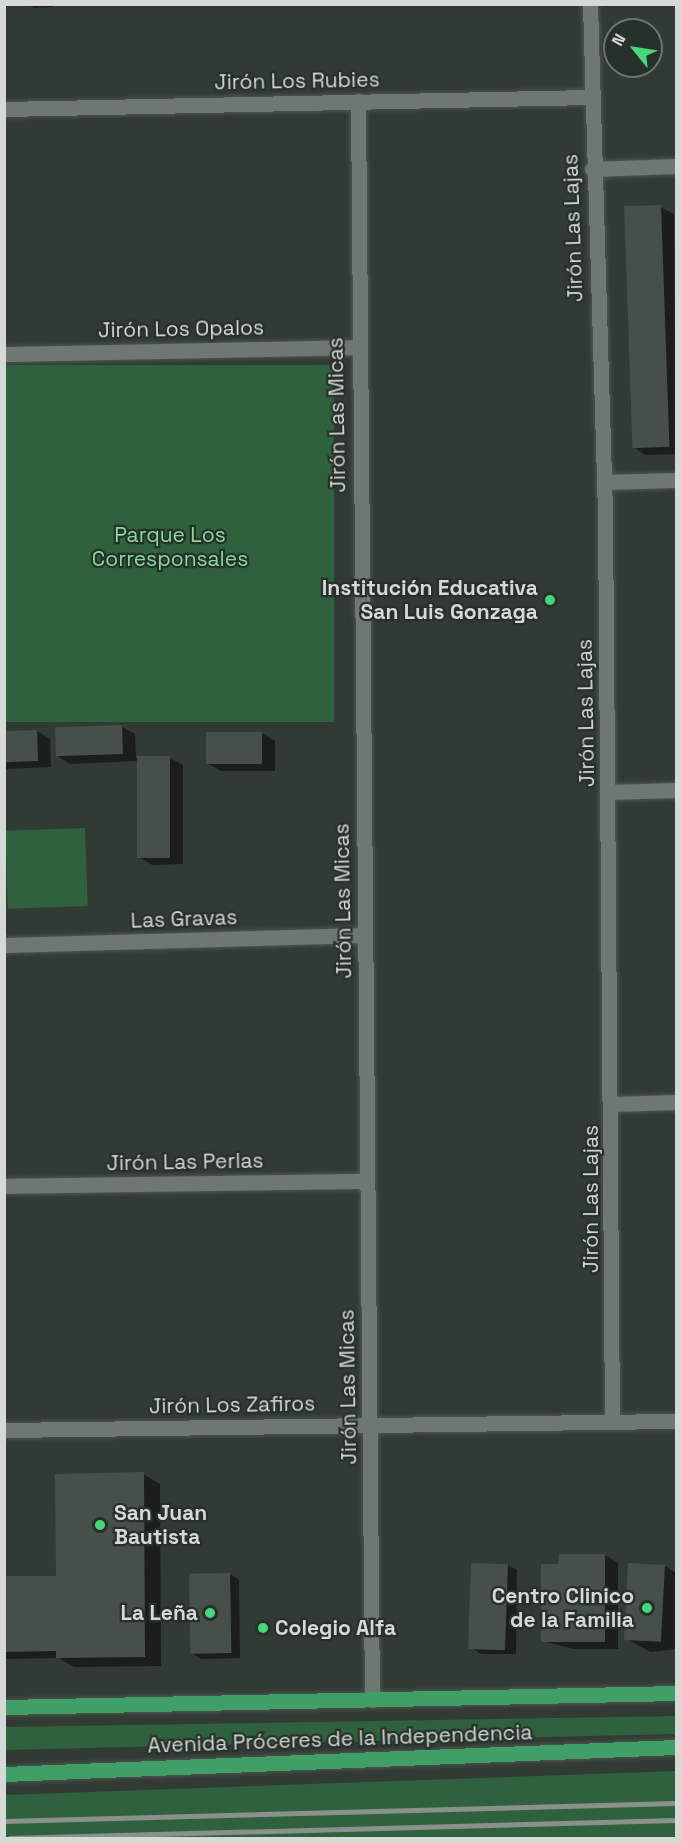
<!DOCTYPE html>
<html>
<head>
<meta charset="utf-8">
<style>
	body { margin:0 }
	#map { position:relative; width:681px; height:1843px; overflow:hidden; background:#313a33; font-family:"Space Grotesk",sans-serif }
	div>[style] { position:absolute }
	.green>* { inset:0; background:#2f613e; transform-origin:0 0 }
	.shadow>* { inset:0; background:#0007 }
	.building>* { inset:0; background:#465048; transform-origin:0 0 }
	.roads { filter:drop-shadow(0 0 2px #4e554f) drop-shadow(0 0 2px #4e554f) }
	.minor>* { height:15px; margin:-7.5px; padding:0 7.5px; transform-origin:7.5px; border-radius:7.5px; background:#6e7870 }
	.major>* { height:15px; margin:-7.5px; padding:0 7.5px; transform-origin:7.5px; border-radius:7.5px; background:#409f67 }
	.rail>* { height:4.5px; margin:-2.25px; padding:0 2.25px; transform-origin:2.25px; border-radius:2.25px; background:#8a908b }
	.dots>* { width:16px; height:16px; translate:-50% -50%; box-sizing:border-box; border:3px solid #273029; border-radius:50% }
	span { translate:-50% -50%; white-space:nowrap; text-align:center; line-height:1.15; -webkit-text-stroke:4.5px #273029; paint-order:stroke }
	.street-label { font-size:21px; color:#d5dad6 }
	.park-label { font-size:21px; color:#84dc9c }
	.poi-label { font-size:21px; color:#d5dad6; font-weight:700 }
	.right { translate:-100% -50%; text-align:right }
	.left { translate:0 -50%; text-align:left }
	.frame { position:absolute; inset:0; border:6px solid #d5dad6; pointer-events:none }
	.north { position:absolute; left:603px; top:18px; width:60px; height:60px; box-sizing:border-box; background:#273029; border:2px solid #6d746e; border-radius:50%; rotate:300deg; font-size:16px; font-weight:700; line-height:24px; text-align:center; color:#d5dad6 }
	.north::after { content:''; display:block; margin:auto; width:21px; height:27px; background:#46d77a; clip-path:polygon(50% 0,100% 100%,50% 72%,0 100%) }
</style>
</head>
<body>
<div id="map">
	<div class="green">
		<div style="left:334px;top:365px;width:357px;height:330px;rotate:90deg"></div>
		<div style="left:85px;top:828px;width:78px;height:80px;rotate:88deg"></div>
		<div style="clip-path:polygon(676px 1716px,676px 1734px,5px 1750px,5px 1727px)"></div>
		<div style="clip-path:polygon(676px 1771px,676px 1838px,5px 1838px,5px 1795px)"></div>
	</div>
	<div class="shadow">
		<div style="clip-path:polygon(28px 4px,53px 4px,53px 7px,34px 8px)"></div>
		<div style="clip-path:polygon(660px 207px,674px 214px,676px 454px,646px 455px,633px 447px)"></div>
		<div style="clip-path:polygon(122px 727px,135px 734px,136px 758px,170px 758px,183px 765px,183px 864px,152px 865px,139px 857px,138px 761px,70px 764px,57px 756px)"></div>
		<div style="clip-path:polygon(37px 731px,50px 739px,51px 767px,4px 769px,4px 732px)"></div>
		<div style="clip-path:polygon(262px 733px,275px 741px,275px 771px,221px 771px,207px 763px)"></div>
		<div style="clip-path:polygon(143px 1474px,160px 1484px,161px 1666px,74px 1667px,59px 1658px,4px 1659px,4px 1578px,57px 1578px)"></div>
		<div style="clip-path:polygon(605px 1555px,618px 1563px,618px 1649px,574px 1649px,542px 1641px,558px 1566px)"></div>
		<div style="clip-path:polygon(508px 1565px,517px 1570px,516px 1654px,481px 1654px,472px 1648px)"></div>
		<div style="clip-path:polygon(665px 1566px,676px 1573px,676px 1649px,650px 1652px,629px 1640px)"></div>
		<div style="clip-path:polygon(230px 1574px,239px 1580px,240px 1658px,201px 1659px,192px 1653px)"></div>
	</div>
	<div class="building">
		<div style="left:661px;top:205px;width:242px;height:37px;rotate:88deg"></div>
		<div style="left:122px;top:725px;width:29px;height:67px;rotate:88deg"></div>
		<div style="left:37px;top:730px;width:31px;height:33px;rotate:88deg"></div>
		<div style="left:206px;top:732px;width:56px;height:32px"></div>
		<div style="left:137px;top:756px;width:33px;height:102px"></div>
		<div style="clip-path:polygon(144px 1472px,145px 1657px,56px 1658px,56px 1651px,5px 1652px,5px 1576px,56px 1576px,55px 1474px)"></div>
		<div style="clip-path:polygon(559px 1554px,605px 1554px,605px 1642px,541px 1642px,541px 1564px,558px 1564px)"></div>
		<div style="left:471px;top:1563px;width:37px;height:86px;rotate:2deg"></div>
		<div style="left:628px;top:1563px;width:37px;height:77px;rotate:3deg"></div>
		<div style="left:230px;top:1573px;width:80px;height:41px;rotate:89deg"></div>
	</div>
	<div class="roads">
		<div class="minor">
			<div style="left:590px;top:4px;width:509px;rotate:88.31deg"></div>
			<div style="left:605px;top:513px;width:909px;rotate:89.56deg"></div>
			<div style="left:358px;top:101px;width:1599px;rotate:89.5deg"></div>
			<div style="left:4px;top:109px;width:586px;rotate:-1.17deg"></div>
			<div style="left:592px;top:169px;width:84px;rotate:-2deg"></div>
			<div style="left:4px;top:354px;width:354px;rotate:-1.1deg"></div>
			<div style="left:604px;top:482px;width:72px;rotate:-1.6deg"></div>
			<div style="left:608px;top:792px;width:68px;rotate:-1.7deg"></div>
			<div style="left:4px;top:945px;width:360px;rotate:-1.6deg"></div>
			<div style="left:612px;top:1104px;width:64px;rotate:-1.8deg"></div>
			<div style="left:4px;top:1186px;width:362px;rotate:-0.8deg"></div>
			<div style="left:4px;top:1430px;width:672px;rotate:-0.77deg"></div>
		</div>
		<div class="major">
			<div style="left:4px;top:1707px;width:672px;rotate:-1.19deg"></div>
			<div style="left:4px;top:1774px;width:673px;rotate:-2.3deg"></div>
		</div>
	</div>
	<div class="rail">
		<div style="left:4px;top:1821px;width:672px;rotate:-1.53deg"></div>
		<div style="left:10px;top:1838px;width:666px;rotate:-1.55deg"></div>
	</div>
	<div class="dots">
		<div style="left:550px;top:600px;background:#46d77a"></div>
		<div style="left:100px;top:1525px;background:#46d77a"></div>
		<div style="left:647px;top:1608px;background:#46d77a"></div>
		<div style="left:210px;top:1613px;background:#46d77a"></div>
		<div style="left:263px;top:1628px;background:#46d77a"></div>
	</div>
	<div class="street-label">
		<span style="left:297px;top:81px;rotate:-1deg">Jirón Los Rubies</span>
		<span style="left:573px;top:228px;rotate:-92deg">Jirón Las Lajas</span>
		<span style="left:181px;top:329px;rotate:-1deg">Jirón Los Opalos</span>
		<span style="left:337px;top:415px;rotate:-91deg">Jirón Las Micas</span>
		<span style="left:586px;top:713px;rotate:-91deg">Jirón Las Lajas</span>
		<span style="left:343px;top:901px;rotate:-91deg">Jirón Las Micas</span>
		<span style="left:184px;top:919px;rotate:-2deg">Las Gravas</span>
		<span style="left:185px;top:1162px;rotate:-1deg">Jirón Las Perlas</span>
		<span style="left:591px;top:1199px;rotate:-90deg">Jirón Las Lajas</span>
		<span style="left:348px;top:1387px;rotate:-91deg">Jirón Las Micas</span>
		<span style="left:232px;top:1405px;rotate:-1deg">Jirón Los Zafiros</span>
		<span style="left:340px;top:1739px;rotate:-2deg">Avenida Próceres de la Independencia</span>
	</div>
	<div class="park-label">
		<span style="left:170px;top:547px">Parque Los<br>Corresponsales</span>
	</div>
	<div class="poi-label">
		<span class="right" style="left:538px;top:600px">Institución Educativa<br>San Luis Gonzaga</span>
		<span class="left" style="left:114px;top:1525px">San Juan<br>Bautista</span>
		<span class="right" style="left:634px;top:1608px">Centro Clinico<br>de la Familia</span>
		<span class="right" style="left:198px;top:1613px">La Leña</span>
		<span class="left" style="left:275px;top:1628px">Colegio Alfa</span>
	</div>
	<div class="frame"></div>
	<div class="north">N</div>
</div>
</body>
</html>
